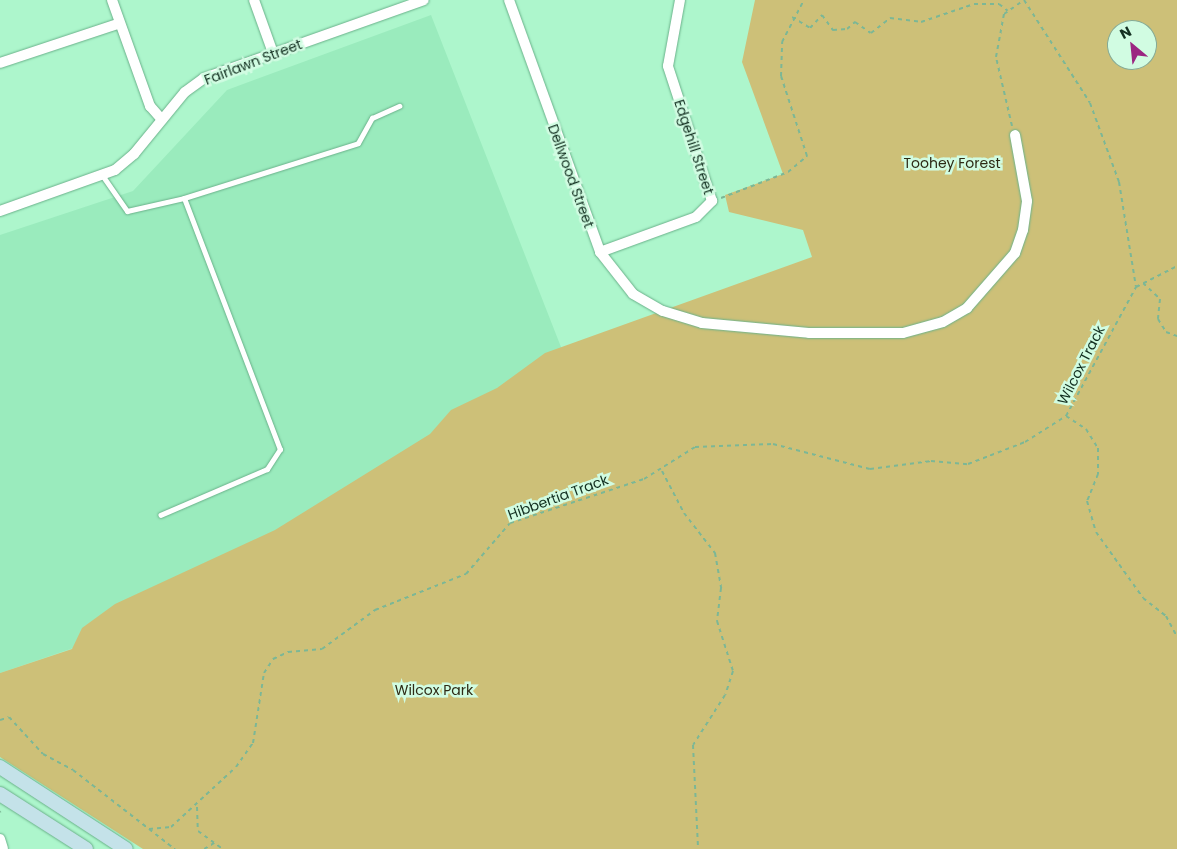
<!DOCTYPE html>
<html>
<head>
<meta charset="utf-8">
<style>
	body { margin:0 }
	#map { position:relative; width:1177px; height:849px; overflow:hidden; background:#adf6cc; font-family:Poppins,sans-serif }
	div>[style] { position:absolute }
	.built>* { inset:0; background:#9aebbd }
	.green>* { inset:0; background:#cdc078 }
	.path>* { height:2px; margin-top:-1px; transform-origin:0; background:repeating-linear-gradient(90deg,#7cb795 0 4px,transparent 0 8px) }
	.roads { filter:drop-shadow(0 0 1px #6ab18a) drop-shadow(0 0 1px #6ab18a) }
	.service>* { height:5px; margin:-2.5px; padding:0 2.5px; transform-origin:2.5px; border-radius:2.5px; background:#fff }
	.minor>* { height:10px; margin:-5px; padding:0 5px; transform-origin:5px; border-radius:5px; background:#fff }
	.secondary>* { height:14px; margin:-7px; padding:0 7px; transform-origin:7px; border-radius:7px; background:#c4e2e9 }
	span { translate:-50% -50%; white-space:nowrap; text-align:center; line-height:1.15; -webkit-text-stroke:5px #d1fce2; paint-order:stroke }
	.street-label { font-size:14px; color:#133021 }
	.park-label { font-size:14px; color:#2e2a15 }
	.north { position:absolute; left:1107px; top:20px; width:50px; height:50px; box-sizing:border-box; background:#d1fce2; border:1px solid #85aa95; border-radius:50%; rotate:332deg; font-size:14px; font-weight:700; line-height:20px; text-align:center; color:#133021 }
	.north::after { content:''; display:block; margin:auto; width:18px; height:22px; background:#9b2681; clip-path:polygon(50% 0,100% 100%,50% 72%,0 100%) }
</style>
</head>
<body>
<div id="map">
	<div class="built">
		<div style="clip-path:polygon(431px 15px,606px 462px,1177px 849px,153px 621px,0 673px,0 235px,133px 191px,227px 90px)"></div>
	</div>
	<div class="green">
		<div style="clip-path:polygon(evenodd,755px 0,1177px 0,1177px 849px,143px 849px,0 757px,0 673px,72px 649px,82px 628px,115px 604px,275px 530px,430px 434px,451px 410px,497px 388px,545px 353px,812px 257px,803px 230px,729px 212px,725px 195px,783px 174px,742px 62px,755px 0,1117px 30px,1147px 30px,1147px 60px,1117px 60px,1117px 30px)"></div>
	</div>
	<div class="path">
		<div style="left:1024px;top:0;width:122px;rotate:57.3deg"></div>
		<div style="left:1090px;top:103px;width:84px;rotate:69.8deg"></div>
		<div style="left:1119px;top:182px;width:106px;rotate:80.8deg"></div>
		<div style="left:792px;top:17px;width:21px;rotate:31deg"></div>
		<div style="left:810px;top:28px;width:18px;rotate:-47deg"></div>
		<div style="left:822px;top:15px;width:19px;rotate:54deg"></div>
		<div style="left:833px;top:30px;width:14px;rotate:-4deg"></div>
		<div style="left:847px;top:29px;width:11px;rotate:-41deg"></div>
		<div style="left:855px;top:22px;width:19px;rotate:35deg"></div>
		<div style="left:871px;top:33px;width:24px;rotate:-38deg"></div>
		<div style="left:890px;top:18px;width:31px;rotate:7deg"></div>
		<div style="left:921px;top:22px;width:56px;rotate:-18.8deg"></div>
		<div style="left:974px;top:4px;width:25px"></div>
		<div style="left:999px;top:4px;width:11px;rotate:38deg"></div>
		<div style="left:1012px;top:126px;width:71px;rotate:-103.1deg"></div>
		<div style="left:996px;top:57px;width:44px;rotate:-79.5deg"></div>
		<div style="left:1004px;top:14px;width:24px;rotate:-35deg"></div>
		<div style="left:721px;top:198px;width:72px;rotate:-21.2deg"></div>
		<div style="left:788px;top:172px;width:25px;rotate:-40deg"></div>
		<div style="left:807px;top:156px;width:84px;rotate:-108deg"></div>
		<div style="left:781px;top:76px;width:34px;rotate:-88deg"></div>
		<div style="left:782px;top:42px;width:47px;rotate:-62.4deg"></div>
		<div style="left:1143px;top:283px;width:23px;rotate:43deg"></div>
		<div style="left:1160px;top:299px;width:20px;rotate:96deg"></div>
		<div style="left:1158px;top:319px;width:15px;rotate:58deg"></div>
		<div style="left:1166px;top:332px;width:12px;rotate:20deg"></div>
		<div style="left:1066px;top:416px;width:24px;rotate:33deg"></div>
		<div style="left:1086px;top:429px;width:22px;rotate:58deg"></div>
		<div style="left:1098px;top:448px;width:26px;rotate:90deg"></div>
		<div style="left:1098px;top:474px;width:29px;rotate:112deg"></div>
		<div style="left:1087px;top:501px;width:32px;rotate:74deg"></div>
		<div style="left:1096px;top:532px;width:81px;rotate:54.5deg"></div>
		<div style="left:1143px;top:598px;width:29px;rotate:38deg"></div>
		<div style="left:1166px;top:616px;width:24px;rotate:62deg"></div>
		<div style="left:662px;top:471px;width:47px;rotate:62.4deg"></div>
		<div style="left:684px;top:513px;width:51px;rotate:52.2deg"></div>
		<div style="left:715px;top:553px;width:36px;rotate:80deg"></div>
		<div style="left:721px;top:588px;width:33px;rotate:97deg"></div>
		<div style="left:717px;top:621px;width:52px;rotate:72.3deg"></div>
		<div style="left:733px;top:671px;width:25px;rotate:108deg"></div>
		<div style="left:725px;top:695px;width:59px;rotate:122.6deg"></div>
		<div style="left:693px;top:745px;width:104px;rotate:87.2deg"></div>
		<div style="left:0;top:720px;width:9px;rotate:-18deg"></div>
		<div style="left:9px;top:717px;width:50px;rotate:47.4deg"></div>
		<div style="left:43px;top:754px;width:34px;rotate:28deg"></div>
		<div style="left:73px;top:770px;width:96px;rotate:37.8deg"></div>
		<div style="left:149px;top:829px;width:22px;rotate:-5deg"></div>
		<div style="left:171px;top:827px;width:88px;rotate:-42.7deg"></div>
		<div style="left:236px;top:767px;width:29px;rotate:-55deg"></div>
		<div style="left:253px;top:743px;width:71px;rotate:-81.1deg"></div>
		<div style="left:264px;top:673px;width:17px;rotate:-57deg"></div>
		<div style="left:273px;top:659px;width:17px;rotate:-25deg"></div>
		<div style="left:288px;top:652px;width:34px;rotate:-5deg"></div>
		<div style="left:322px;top:649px;width:66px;rotate:-36.3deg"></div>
		<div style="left:375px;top:610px;width:98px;rotate:-21.6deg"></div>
		<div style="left:466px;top:574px;width:67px;rotate:-49.2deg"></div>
		<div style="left:510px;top:523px;width:141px;rotate:-18.2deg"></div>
		<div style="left:644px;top:479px;width:60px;rotate:-32.1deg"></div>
		<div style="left:695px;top:447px;width:78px;rotate:-2.2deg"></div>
		<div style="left:773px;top:444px;width:100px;rotate:14.5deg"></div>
		<div style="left:870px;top:469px;width:62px;rotate:-7.5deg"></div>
		<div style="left:931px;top:461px;width:37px;rotate:5deg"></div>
		<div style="left:968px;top:464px;width:61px;rotate:-21.1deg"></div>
		<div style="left:1025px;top:442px;width:49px;rotate:-32.4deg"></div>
		<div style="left:1066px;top:416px;width:147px;rotate:-61.5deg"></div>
		<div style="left:1136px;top:287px;width:46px;rotate:-27.1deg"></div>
		<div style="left:197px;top:807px;width:24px;rotate:88deg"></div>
		<div style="left:198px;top:831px;width:31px;rotate:36deg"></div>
		<div style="left:0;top:812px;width:1px;rotate:-45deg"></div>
		<div style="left:149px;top:829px;width:33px;rotate:38deg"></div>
		<div style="left:204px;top:849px;width:12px;rotate:-31deg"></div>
	</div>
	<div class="roads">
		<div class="service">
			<div style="left:102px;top:175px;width:44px;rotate:55.2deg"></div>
			<div style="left:127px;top:211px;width:58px;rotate:-12.8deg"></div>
			<div style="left:184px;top:198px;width:269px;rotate:69.1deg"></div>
			<div style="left:280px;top:449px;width:24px;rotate:123deg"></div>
			<div style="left:267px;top:469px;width:116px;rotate:156.7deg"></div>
			<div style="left:184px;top:198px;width:182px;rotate:-17.5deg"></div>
			<div style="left:358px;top:143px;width:29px;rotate:-61deg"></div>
			<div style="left:372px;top:118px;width:30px;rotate:-24deg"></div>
		</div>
		<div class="minor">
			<div style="left:112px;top:0;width:113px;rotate:70.3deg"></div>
			<div style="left:150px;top:106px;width:18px;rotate:49deg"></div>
			<div style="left:254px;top:0;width:56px;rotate:70.3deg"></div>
			<div style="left:509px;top:0;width:268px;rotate:70.1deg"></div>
			<div style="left:600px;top:252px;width:53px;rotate:51.8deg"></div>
			<div style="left:633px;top:294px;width:34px;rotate:30deg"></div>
			<div style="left:663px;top:311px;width:41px;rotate:17.1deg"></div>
			<div style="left:702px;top:323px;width:107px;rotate:5.3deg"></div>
			<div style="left:809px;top:333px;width:94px"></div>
			<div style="left:903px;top:333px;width:41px;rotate:-15.4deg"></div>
			<div style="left:943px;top:322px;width:28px;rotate:-30deg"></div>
			<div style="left:967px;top:308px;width:73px;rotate:-48.9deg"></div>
			<div style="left:1015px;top:253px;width:24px;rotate:-71deg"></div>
			<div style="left:1023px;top:230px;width:29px;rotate:-82deg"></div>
			<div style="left:1027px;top:201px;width:67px;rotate:-100.3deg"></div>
			<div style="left:0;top:63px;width:126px;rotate:-18.4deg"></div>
			<div style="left:0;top:211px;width:122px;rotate:-19.6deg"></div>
			<div style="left:115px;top:170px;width:25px;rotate:-40deg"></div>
			<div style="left:134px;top:154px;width:80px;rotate:-50.6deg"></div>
			<div style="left:185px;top:92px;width:24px;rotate:-36deg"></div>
			<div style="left:204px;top:78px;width:233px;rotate:-19.5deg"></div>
			<div style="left:600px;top:252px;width:102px;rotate:-20deg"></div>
			<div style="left:696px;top:217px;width:23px;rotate:-45deg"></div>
			<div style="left:712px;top:201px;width:142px;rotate:-108.1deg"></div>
			<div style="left:668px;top:66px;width:67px;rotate:-79.7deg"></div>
			<div style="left:0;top:839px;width:10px;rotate:73deg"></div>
		</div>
		<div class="secondary">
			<div style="left:0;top:767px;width:150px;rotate:33.1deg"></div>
			<div style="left:0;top:794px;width:102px;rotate:32.6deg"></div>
		</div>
	</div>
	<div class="street-label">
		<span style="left:253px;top:62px;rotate:-21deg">Fairlawn Street</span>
		<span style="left:694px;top:147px;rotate:72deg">Edgehill Street</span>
		<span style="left:571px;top:176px;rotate:70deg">Dellwood Street</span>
		<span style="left:1081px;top:365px;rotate:-63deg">Wilcox Track</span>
		<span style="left:558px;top:497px;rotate:-20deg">Hibbertia Track</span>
	</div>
	<div class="park-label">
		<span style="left:952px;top:163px">Toohey Forest</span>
		<span style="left:434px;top:690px">Wilcox Park</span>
	</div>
	<div class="north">N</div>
</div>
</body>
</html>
